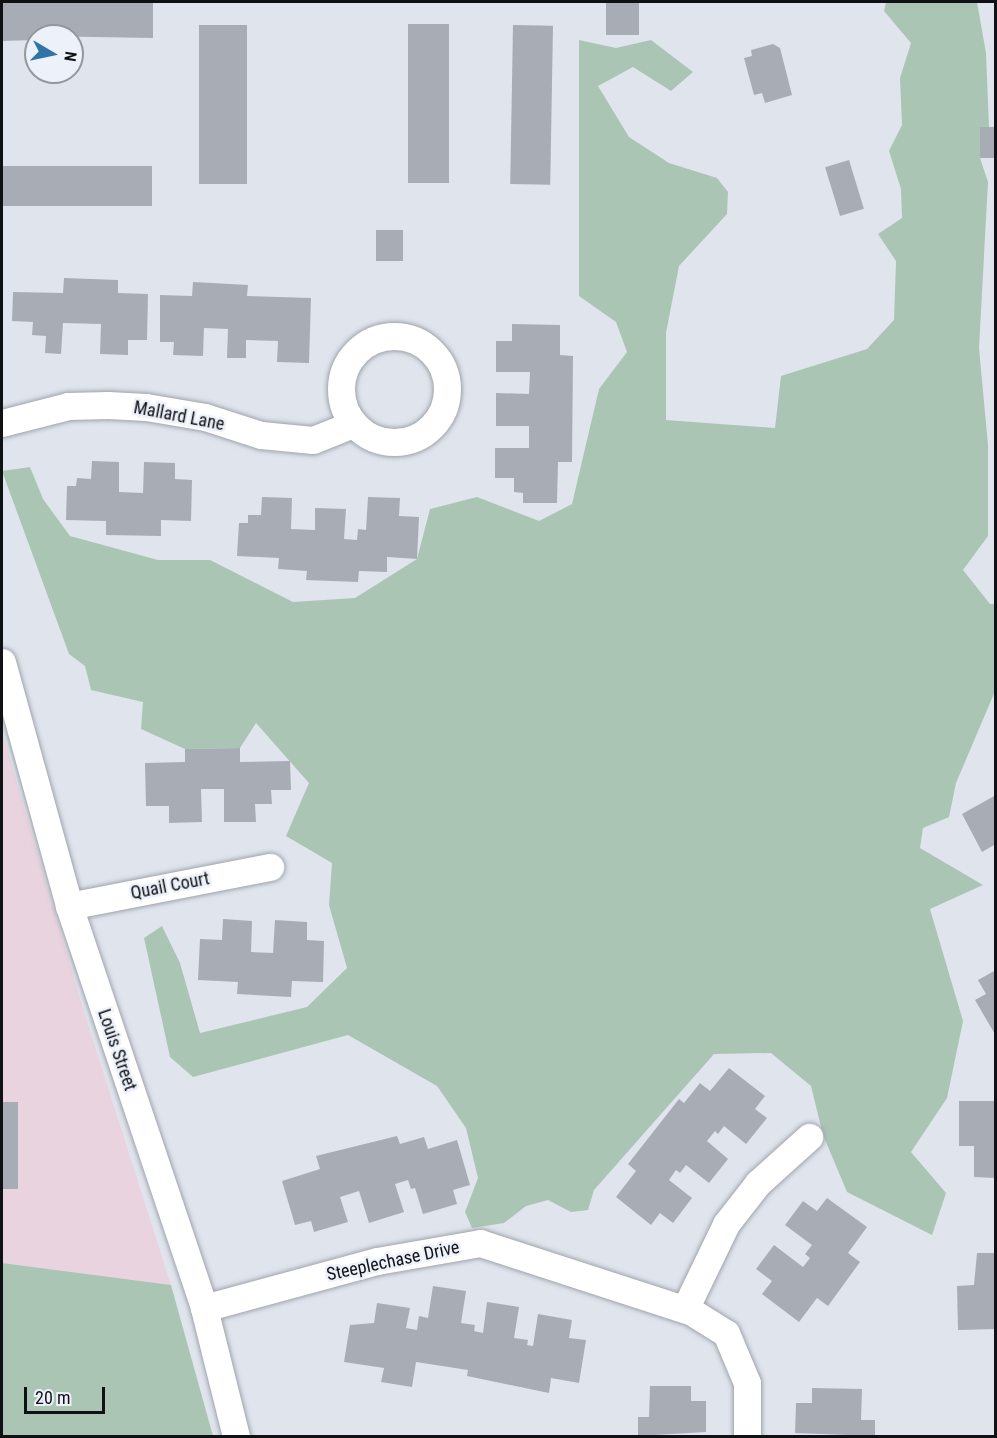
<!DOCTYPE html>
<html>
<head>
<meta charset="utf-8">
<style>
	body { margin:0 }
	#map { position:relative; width:997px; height:1438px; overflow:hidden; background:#dfe4ed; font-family:"Roboto Condensed",sans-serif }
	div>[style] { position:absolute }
	.industrial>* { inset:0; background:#e9d3df }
	.green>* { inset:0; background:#abc5b5 }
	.building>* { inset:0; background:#a8adb5; transform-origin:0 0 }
	.roads { filter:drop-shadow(0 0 2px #9fa4ac) drop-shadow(0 0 2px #9fa4ac) }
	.minor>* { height:27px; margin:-13.5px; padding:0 13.5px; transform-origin:13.5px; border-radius:13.5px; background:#fff }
	.minor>.ring { margin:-13.5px; padding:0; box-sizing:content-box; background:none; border:27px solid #fff; border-radius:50% }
	span { translate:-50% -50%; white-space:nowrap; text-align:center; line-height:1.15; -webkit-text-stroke:5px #ecf1fa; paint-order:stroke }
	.street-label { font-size:18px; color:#101114 }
	.frame { position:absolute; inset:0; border:3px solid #101114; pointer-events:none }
	.north { position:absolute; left:24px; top:24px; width:60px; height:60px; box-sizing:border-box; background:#ecf1fa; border:2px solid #94979e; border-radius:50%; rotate:99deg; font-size:16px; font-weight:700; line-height:24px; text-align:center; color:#101114 }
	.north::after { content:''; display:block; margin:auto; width:21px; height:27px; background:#3073a8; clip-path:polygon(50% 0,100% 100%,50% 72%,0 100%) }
	.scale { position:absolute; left:24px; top:1387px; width:81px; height:27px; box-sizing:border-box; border:3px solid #101114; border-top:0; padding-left:8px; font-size:18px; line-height:21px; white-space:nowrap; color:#101114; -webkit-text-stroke:4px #ecf1fa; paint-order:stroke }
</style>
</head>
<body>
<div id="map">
	<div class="industrial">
		<div style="clip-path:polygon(2px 732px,84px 1012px,171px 1285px,2px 1263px)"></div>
	</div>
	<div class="green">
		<div style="clip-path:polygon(886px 2px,977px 2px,986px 53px,989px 127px,980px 127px,980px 158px,988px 182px,979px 348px,988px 445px,988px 536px,963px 570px,990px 604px,995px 604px,996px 689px,956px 783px,949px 817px,923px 828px,920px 848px,983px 885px,930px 909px,963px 1021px,947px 1098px,911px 1152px,946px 1193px,932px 1235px,847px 1192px,823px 1135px,811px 1086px,771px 1053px,714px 1054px,594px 1190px,588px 1210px,571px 1212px,548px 1200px,526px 1206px,504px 1223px,472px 1228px,465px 1212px,478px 1178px,466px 1128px,437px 1086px,348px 1035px,193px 1077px,170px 1057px,144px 938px,162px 926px,180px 963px,200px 1033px,307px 1007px,347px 968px,329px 905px,332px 863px,286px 836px,309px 783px,256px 723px,240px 748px,185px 749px,141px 729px,143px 702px,91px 690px,85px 666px,69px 654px,2px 471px,30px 467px,43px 499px,70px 536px,158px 560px,210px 560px,293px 602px,355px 598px,417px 559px,430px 509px,477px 497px,539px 521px,572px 504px,599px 389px,627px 352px,616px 322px,579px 296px,579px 40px,616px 48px,651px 40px,693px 72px,671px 91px,633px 67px,598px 86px,629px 137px,669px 163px,717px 178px,728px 192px,727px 214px,679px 266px,666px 333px,666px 420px,775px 428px,781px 376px,867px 349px,894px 320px,896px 261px,878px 234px,902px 218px,901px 189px,889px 151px,902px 125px,900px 78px,911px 43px,884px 11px)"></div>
		<div style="clip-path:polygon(2px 1263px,171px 1285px,213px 1436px,2px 1436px)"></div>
	</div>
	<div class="building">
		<div style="clip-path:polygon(2px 2px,153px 2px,153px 38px,36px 36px,36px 40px,2px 41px)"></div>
		<div style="left:606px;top:2px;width:33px;height:33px"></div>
		<div style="left:408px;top:24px;width:41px;height:159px"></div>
		<div style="left:199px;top:25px;width:48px;height:159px"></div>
		<div style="left:513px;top:25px;width:40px;height:159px;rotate:1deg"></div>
		<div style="clip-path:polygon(773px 44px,780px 48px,792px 95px,765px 103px,762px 93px,754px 95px,744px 58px,752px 56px,751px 50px)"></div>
		<div style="left:980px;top:127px;width:16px;height:31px"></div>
		<div style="left:849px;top:160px;width:51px;height:25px;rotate:73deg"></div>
		<div style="left:2px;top:166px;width:150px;height:40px"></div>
		<div style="left:403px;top:230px;width:31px;height:27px;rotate:90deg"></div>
		<div style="clip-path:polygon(64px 278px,118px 280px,118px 293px,148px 294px,147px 340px,128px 340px,128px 355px,100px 354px,101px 324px,63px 323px,61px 354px,45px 353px,46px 336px,32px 335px,33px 322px,12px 321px,13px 292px,63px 293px)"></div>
		<div style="clip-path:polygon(193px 282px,248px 285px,247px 296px,311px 298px,309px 363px,277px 362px,278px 341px,246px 340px,246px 358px,227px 358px,228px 329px,204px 328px,203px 356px,173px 355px,174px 342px,160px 342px,160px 295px,192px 296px)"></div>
		<div style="clip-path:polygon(512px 324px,560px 325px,560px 355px,573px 356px,572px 462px,558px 462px,557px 503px,523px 503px,523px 493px,514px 492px,514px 478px,495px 478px,495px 448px,529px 448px,529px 426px,496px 426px,496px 393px,529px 394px,530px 372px,496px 372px,496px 341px,512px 341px)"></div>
		<div style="clip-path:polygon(92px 461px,119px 462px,119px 492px,143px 493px,144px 462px,175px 463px,175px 479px,192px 480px,191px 521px,161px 520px,161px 536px,106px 535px,106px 521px,66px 520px,67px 486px,76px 486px,77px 478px,91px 479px)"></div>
		<div style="clip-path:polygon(262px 497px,292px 498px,291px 529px,315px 530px,315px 508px,346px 509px,344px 539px,357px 540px,358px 529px,366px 530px,368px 497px,400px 498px,399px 516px,419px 517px,417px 559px,387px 557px,387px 572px,359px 571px,358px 582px,306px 580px,307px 571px,278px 569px,279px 558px,237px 556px,239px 523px,248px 523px,248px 515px,261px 515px)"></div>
		<div style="clip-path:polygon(240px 748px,240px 762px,290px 761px,291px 790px,271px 790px,272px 804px,255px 804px,256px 822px,224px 822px,224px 789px,201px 789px,202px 822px,169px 823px,169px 806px,146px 806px,145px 763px,185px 762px,185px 749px)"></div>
		<div style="clip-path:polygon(996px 795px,996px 848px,994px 845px,982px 852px,962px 814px)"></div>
		<div style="clip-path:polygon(223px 919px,252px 921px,251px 952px,273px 953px,275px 920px,307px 922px,307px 940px,324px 941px,323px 982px,292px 981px,291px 997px,237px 994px,238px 982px,198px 980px,200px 939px,222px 940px)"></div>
		<div style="clip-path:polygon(996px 970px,996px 1036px,975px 1000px,986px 994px,978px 980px)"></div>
		<div style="clip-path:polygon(729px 1068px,765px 1096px,755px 1109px,767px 1118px,746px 1144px,724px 1126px,718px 1134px,715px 1131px,707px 1141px,728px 1159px,709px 1183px,686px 1165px,680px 1173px,676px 1170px,669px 1180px,692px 1198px,673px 1223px,660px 1213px,651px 1225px,616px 1197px,636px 1171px,628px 1164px,679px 1099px,684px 1103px,700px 1083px,710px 1091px)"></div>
		<div style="clip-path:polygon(959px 1101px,996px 1101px,996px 1178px,974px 1177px,974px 1146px,959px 1146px)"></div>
		<div style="left:2px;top:1102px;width:16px;height:87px"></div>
		<div style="clip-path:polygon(397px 1136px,400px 1144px,424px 1137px,428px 1149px,457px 1140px,470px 1185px,453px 1190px,457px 1204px,423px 1214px,415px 1188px,411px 1189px,408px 1180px,395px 1184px,404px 1212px,369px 1223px,359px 1191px,340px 1197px,348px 1222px,314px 1232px,311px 1221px,295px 1225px,282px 1181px,320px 1169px,316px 1156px)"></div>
		<div style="clip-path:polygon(827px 1198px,867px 1227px,848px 1253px,860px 1262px,828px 1306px,817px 1298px,799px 1322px,762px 1294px,772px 1281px,756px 1269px,774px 1245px,803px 1267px,810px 1258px,805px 1254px,812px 1245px,785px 1225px,803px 1201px,817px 1211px)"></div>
		<div style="clip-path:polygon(977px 1253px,996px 1253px,996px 1329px,958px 1330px,957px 1286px,974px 1285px)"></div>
		<div style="clip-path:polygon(433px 1286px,466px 1291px,461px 1323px,475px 1325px,474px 1331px,483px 1333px,487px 1302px,519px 1307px,514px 1338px,528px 1340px,527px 1345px,533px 1346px,538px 1314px,572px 1320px,569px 1338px,586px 1340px,579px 1383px,551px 1378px,549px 1393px,467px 1376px,468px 1370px,416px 1362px,412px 1387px,381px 1382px,384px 1368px,344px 1362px,350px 1325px,374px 1323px,377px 1303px,410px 1308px,406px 1328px,417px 1330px,419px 1316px,428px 1318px)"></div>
		<div style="clip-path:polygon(650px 1386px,691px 1386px,691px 1401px,706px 1401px,706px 1432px,638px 1436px,638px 1417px,649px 1417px)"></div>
		<div style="clip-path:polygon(812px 1388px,862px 1389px,861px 1420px,875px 1420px,875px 1436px,795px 1433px,796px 1403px,812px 1403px)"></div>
	</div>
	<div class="roads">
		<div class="minor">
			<div class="ring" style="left:341px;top:336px;width:79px;height:79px"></div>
			<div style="left:2px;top:423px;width:68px;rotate:-14.4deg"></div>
			<div style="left:68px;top:406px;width:40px;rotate:-1.4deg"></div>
			<div style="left:108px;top:405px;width:38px;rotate:3deg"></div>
			<div style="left:146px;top:407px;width:60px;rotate:9.6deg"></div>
			<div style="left:205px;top:417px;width:59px;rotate:17.8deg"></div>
			<div style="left:261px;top:435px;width:52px;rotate:5.5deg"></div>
			<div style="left:313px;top:440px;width:43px;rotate:-21.8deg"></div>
			<div style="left:2px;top:662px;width:253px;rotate:74.6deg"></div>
			<div style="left:69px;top:906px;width:424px;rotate:71.4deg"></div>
			<div style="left:204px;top:1308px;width:132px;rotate:76deg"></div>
			<div style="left:69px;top:906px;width:205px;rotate:-11deg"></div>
			<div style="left:204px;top:1308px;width:179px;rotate:-15.2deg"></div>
			<div style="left:377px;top:1261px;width:105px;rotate:-9.9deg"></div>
			<div style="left:480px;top:1243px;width:223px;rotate:18deg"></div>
			<div style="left:692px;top:1312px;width:40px;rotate:32deg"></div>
			<div style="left:726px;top:1333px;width:54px;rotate:67.2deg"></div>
			<div style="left:747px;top:1383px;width:53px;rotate:90deg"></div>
			<div style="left:685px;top:1309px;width:94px;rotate:-64.2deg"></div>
			<div style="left:726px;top:1224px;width:52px;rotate:-52deg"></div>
			<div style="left:758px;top:1183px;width:69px;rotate:-42deg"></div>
		</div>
	</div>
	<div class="street-label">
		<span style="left:179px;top:416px;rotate:11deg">Mallard Lane</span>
		<span style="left:170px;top:886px;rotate:-11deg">Quail Court</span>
		<span style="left:117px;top:1050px;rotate:71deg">Louis Street</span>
		<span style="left:393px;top:1261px;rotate:-12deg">Steeplechase Drive</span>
	</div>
	<div class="frame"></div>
	<div class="north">N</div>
	<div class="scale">20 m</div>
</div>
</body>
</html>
